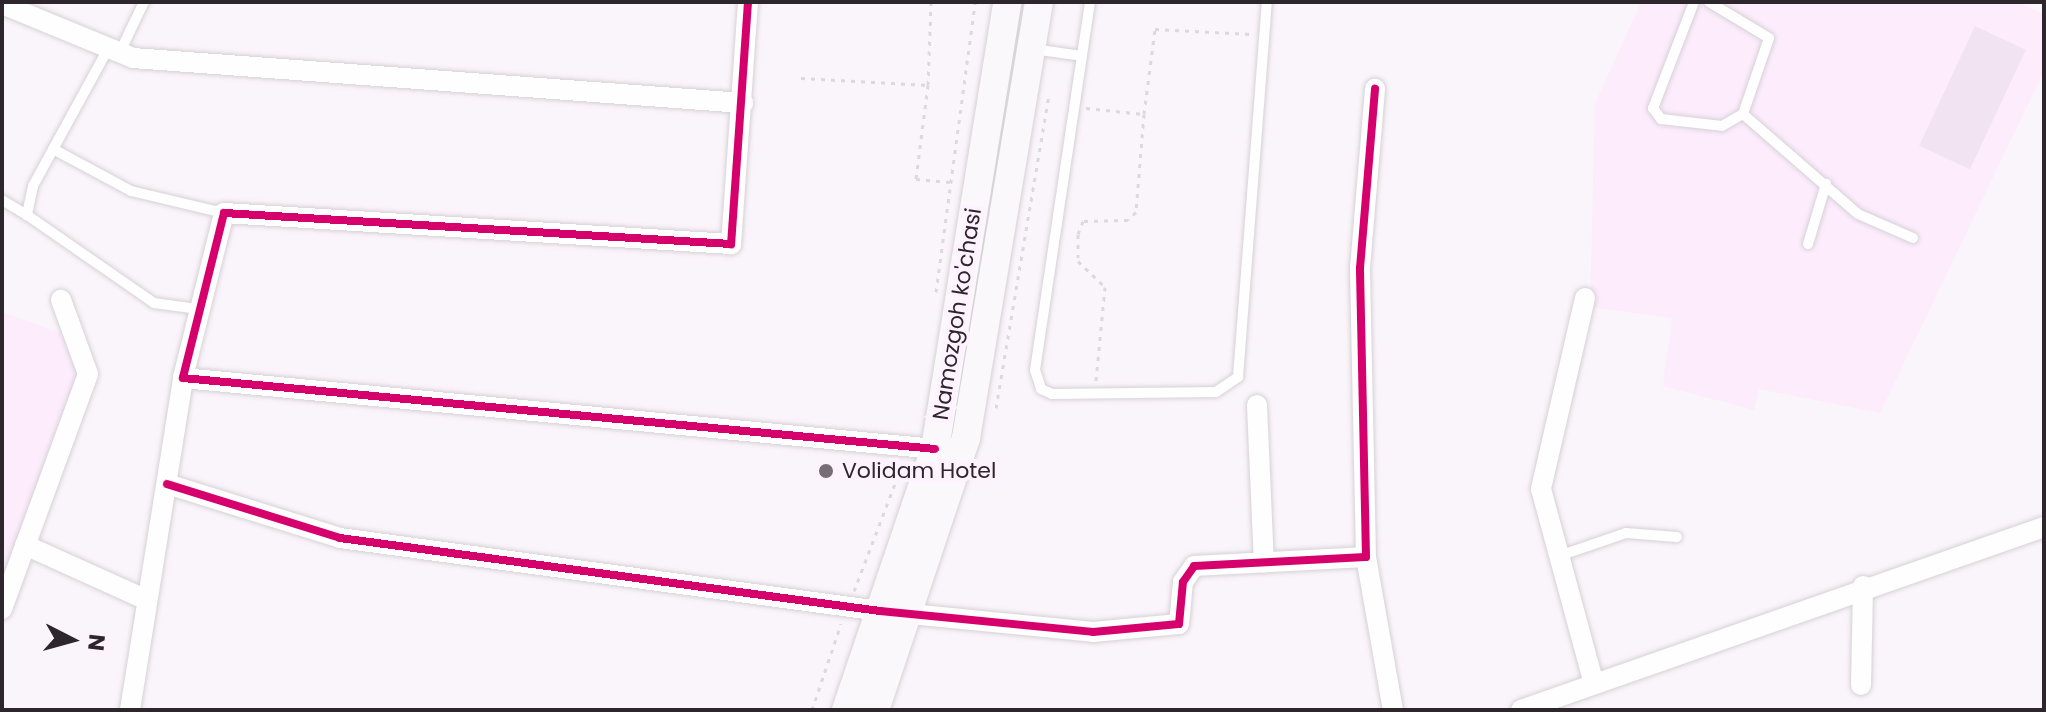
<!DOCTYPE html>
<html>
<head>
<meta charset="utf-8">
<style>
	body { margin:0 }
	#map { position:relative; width:2046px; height:712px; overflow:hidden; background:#faf5fa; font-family:Poppins,sans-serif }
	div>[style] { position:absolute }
	.built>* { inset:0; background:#fcecfc }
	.green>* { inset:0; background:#f2e3f3; transform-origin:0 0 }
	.path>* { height:3px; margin-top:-1.5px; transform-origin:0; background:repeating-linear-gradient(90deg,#dbd9db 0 4px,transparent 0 10px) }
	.roads { filter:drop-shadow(0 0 2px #d6d1d6) drop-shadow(0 0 2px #d6d1d6) }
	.service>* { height:10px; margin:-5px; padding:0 5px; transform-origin:5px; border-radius:5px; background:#fefefe }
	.minor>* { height:20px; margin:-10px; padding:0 10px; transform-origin:10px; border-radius:10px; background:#fefefe }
	.secondary>* { height:28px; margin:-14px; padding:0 14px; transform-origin:14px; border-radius:14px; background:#fbf8fb }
	.cycleway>* { height:8px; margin:-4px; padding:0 4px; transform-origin:4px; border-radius:4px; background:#d6006c }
	.dots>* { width:22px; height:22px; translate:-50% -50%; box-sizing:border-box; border:4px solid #fdf2fd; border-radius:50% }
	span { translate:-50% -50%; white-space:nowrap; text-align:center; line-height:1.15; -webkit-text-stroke:8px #fdf2fd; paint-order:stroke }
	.street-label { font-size:22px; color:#2d262d }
	.poi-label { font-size:22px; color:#2d262d }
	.left { translate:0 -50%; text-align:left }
	.frame { position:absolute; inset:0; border:4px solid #2d262d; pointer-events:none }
	.north { position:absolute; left:32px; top:600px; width:80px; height:80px; -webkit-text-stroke:6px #fdf2fd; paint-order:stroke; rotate:96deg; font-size:22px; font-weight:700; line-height:32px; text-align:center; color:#2d262d }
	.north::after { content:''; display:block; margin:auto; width:28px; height:36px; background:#2d262d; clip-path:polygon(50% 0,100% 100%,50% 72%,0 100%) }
</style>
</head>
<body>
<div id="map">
	<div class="built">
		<div style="clip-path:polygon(1641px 2px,2018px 2px,2044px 15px,2044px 71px,1880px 413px,1759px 389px,1754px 410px,1663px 386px,1672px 318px,1590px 307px,1595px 104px)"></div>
		<div style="clip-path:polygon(2px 312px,61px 333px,78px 376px,2px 606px)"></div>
	</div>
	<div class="green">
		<div style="left:1975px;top:26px;width:56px;height:132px;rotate:25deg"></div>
	</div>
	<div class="path">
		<div style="left:801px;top:78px;width:127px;rotate:3.2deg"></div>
		<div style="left:928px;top:85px;width:83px;rotate:-87.9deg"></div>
		<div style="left:928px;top:85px;width:95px;rotate:97.3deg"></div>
		<div style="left:916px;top:179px;width:34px;rotate:5deg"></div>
		<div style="left:1086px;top:108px;width:58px;rotate:5.9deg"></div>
		<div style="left:1144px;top:114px;width:98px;rotate:94.7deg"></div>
		<div style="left:1136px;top:212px;width:11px;rotate:135deg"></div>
		<div style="left:1128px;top:220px;width:45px;rotate:178.7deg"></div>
		<div style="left:1083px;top:221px;width:14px;rotate:111deg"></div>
		<div style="left:1078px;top:234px;width:27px;rotate:90deg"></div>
		<div style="left:1078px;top:261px;width:37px;rotate:44deg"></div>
		<div style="left:1105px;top:287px;width:94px;rotate:95.5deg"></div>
		<div style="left:1144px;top:114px;width:86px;rotate:-82.6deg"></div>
		<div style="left:1155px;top:29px;width:96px;rotate:3deg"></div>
		<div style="left:936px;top:292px;width:293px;rotate:-82.3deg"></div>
		<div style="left:996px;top:408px;width:319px;rotate:-80.4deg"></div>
		<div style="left:854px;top:591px;width:137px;rotate:-69.1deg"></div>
		<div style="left:812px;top:710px;width:91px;rotate:-71.4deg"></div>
	</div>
	<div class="roads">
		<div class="service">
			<div style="left:1090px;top:2px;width:372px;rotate:98.5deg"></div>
			<div style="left:1035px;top:370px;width:20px;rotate:72deg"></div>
			<div style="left:1041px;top:389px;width:12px;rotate:24deg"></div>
			<div style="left:1052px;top:394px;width:164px;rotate:-0.7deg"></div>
			<div style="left:1216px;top:392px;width:27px;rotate:-34deg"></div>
			<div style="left:1238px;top:377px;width:376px;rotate:-85.6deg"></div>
			<div style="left:1694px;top:2px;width:114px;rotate:111.1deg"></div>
			<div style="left:1653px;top:108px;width:14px;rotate:54deg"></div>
			<div style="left:1661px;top:119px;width:61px;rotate:6.5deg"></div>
			<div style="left:1722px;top:126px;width:24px;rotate:-30deg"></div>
			<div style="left:1743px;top:114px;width:80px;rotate:-71.1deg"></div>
			<div style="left:1769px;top:38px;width:70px;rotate:-149deg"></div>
			<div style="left:109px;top:47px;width:158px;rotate:118.7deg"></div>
			<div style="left:33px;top:186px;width:30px;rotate:102deg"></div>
			<div style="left:27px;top:215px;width:155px;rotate:34.7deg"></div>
			<div style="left:154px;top:303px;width:43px;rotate:7.9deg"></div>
			<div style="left:1033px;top:49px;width:49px;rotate:8.1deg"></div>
			<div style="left:120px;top:52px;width:55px;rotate:-64.4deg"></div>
			<div style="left:1743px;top:114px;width:152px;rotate:41deg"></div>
			<div style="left:1858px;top:214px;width:60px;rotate:23.6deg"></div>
			<div style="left:53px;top:149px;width:89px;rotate:28.3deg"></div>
			<div style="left:131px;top:191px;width:96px;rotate:13.3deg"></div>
			<div style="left:2px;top:200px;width:29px;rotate:31deg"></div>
			<div style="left:1808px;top:244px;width:63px;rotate:-73.3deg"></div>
			<div style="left:1556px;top:557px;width:74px;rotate:-18.9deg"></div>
			<div style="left:1626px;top:533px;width:51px;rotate:4.5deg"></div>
		</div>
		<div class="minor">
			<div style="left:748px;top:2px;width:243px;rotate:94deg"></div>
			<div style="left:731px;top:244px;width:508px;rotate:-176.5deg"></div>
			<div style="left:224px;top:213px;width:170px;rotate:104deg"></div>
			<div style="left:183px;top:378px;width:755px;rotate:5.39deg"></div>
			<div style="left:2px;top:4px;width:142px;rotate:22.4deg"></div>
			<div style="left:133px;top:58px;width:612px;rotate:4.22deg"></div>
			<div style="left:1585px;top:298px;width:196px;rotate:103deg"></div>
			<div style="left:1541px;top:489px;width:202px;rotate:74.8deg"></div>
			<div style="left:1257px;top:405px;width:158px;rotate:87.5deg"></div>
			<div style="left:167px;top:484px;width:181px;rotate:17.3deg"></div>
			<div style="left:340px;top:538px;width:545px;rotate:7.7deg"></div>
			<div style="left:880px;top:611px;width:214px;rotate:5.6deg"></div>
			<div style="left:1093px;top:632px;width:86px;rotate:-5.3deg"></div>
			<div style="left:1179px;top:624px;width:42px;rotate:-84.6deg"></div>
			<div style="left:1183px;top:582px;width:19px;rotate:-55deg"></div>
			<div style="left:1194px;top:566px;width:172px;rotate:-3deg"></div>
			<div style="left:1366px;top:557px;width:289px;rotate:-91.2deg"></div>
			<div style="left:1360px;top:268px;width:180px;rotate:-85.2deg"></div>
			<div style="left:25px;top:545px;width:134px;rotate:24.3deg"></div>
			<div style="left:1366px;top:557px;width:155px;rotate:80deg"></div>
			<div style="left:2px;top:609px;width:250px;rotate:-69.9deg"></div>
			<div style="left:88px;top:374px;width:79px;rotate:-110deg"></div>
			<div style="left:1861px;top:685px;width:99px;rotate:-88.8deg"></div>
			<div style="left:130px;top:710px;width:336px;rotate:-80.9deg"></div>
			<div style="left:1521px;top:710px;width:554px;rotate:-19.29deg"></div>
		</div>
		<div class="secondary">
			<div style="left:846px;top:710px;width:276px;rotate:-71.2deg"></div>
			<div style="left:935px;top:449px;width:453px;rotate:-80.8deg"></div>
			<div style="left:875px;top:710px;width:287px;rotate:-71.5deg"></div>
			<div style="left:966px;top:438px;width:442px;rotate:-80.5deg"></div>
		</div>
	</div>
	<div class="cycleway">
		<div style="left:748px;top:2px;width:243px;rotate:94deg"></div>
		<div style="left:731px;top:244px;width:508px;rotate:-176.5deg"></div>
		<div style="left:224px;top:213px;width:170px;rotate:104deg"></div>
		<div style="left:183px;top:378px;width:755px;rotate:5.39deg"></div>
		<div style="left:167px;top:484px;width:181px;rotate:17.3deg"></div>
		<div style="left:340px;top:538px;width:545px;rotate:7.7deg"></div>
		<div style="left:880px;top:611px;width:214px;rotate:5.6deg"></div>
		<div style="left:1093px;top:632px;width:86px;rotate:-5.3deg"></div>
		<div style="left:1179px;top:624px;width:42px;rotate:-84.6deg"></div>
		<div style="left:1183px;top:582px;width:19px;rotate:-55deg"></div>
		<div style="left:1194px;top:566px;width:172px;rotate:-3deg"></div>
		<div style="left:1366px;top:557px;width:289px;rotate:-91.2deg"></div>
		<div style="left:1360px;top:268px;width:180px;rotate:-85.2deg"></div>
	</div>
	<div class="dots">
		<div style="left:826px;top:471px;background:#756e75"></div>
	</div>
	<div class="street-label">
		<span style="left:957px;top:314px;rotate:-81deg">Namozgoh ko'chasi</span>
	</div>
	<div class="poi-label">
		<span class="left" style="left:842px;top:471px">Volidam Hotel</span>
	</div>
	<div class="frame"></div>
	<div class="north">N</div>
</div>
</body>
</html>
